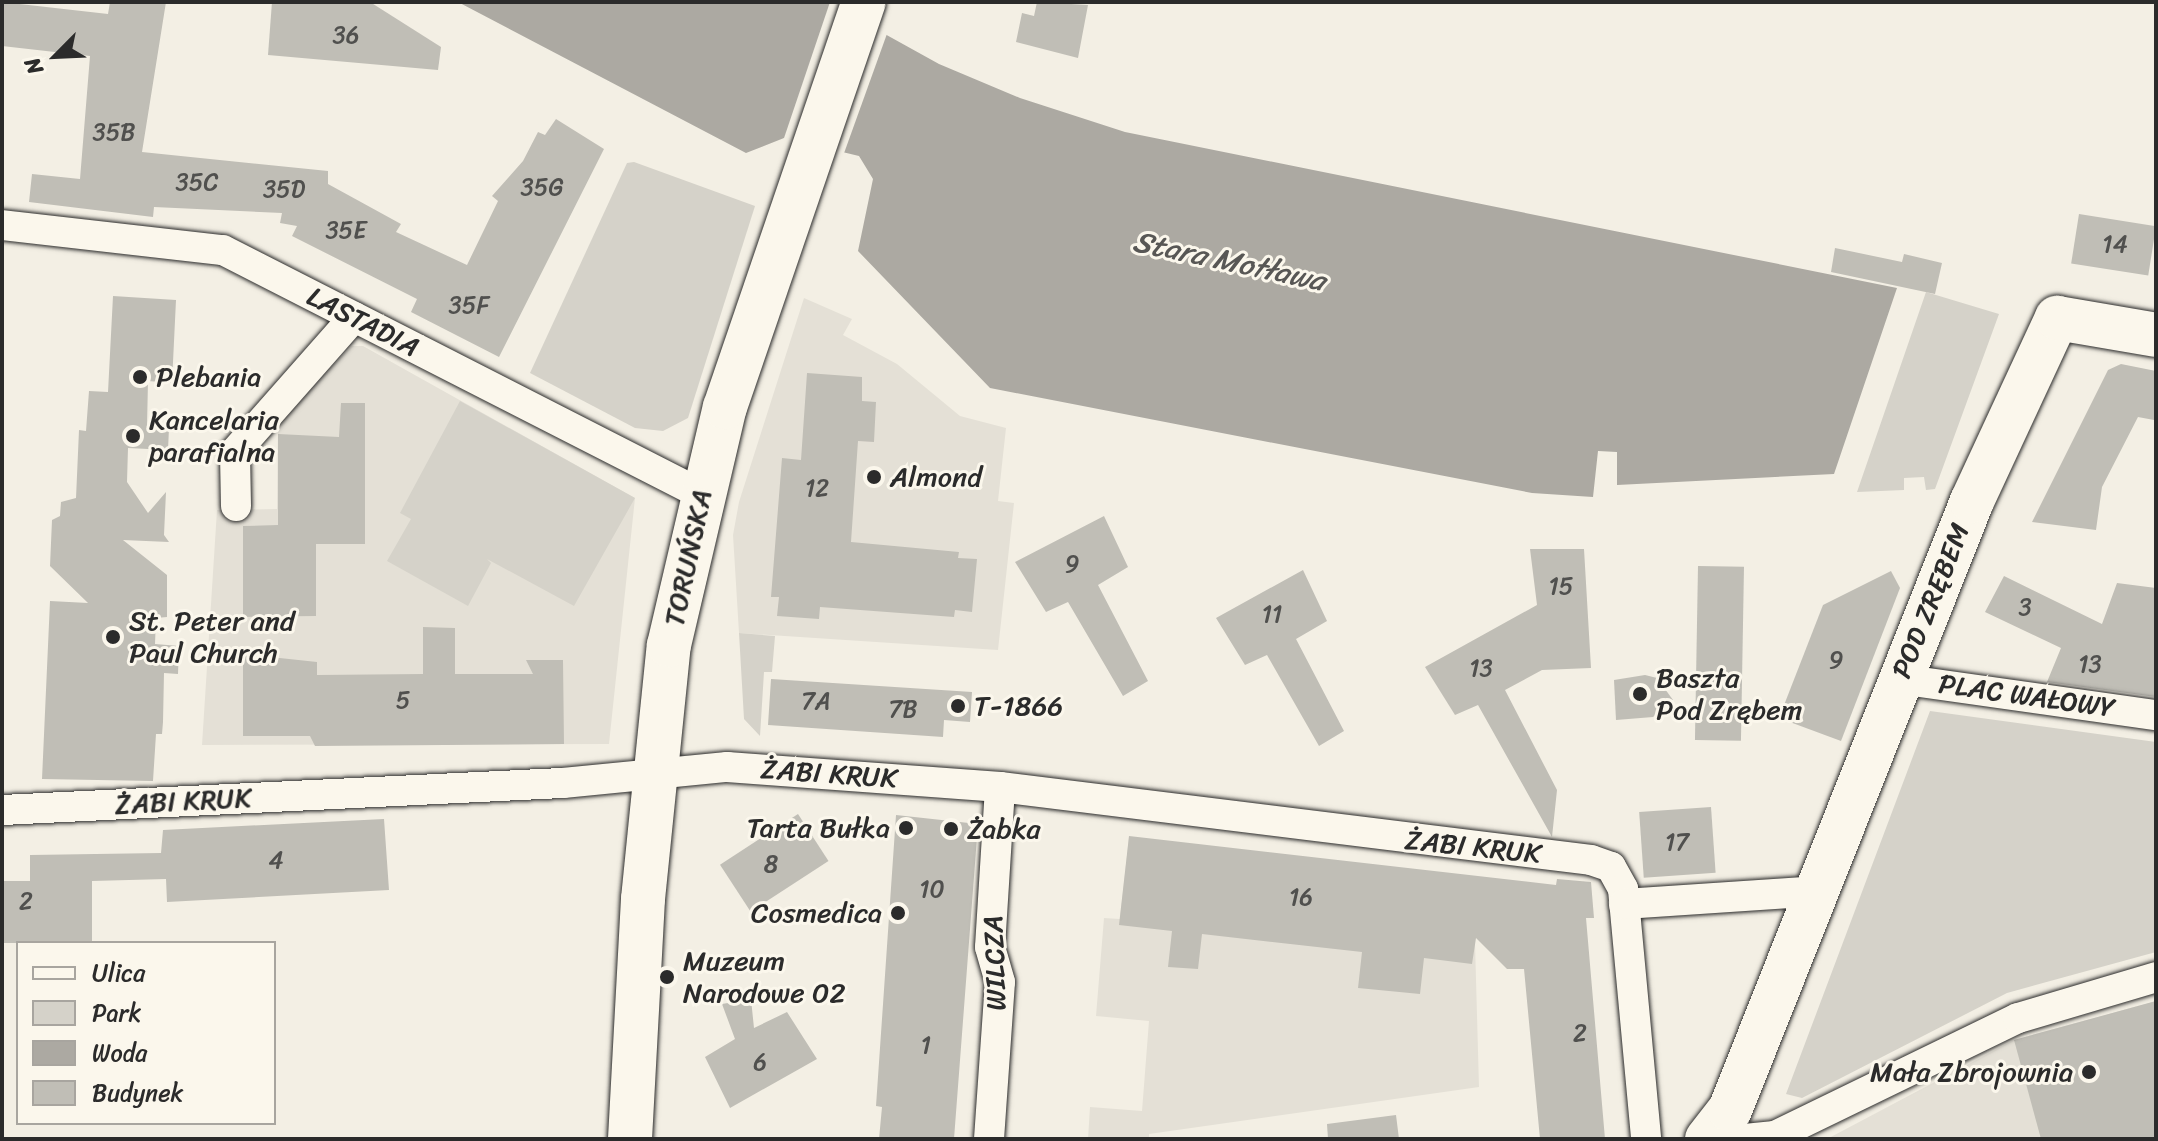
<!DOCTYPE html>
<html>
<head>
<meta charset="utf-8">
<style>
	body { margin:0 }
	#map { position:relative; width:2158px; height:1141px; overflow:hidden; background:#f3efe4; font-family:Sriracha,sans-serif }
	div>[style] { position:absolute }
	.built>* { inset:0; background:#e4e0d6 }
	.green>* { inset:0; background:#d5d2c9 }
	.water>* { inset:0; background:#aca9a2 }
	.pier>* { inset:0; background:#f3efe4 }
	.building>* { inset:0; background:#c0beb6; transform-origin:0 0 }
	.roads { filter:drop-shadow(0 0 2px #2b2b2b) drop-shadow(0 0 2px #2b2b2b) }
	.street>* { height:30px; margin:-15px; padding:0 15px; transform-origin:15px; border-radius:15px; background:#fbf7ec }
	.secondary>* { height:44px; margin:-22px; padding:0 22px; transform-origin:22px; border-radius:22px; background:#fbf7ec }
	.dots>* { width:22px; height:22px; translate:-50% -50%; box-sizing:border-box; border:4px solid #fbf7ec; border-radius:50% }
	span { translate:-50% -50%; white-space:nowrap; text-align:center; line-height:1.15; -webkit-text-stroke:6px #fbf7ec; paint-order:stroke }
	.number-label { font-size:24px; color:#50504e }
	.number-label span { -webkit-text-stroke-width:0 }
	.street-label { font-size:28px; color:#2b2b2b }
	.poi-label { font-size:28px; color:#2b2b2b }
	.left { translate:0 -50%; text-align:left }
	.right { translate:-100% -50%; text-align:right }
	.water-label { font-size:30px; color:#585755; font-style:italic }
	.frame { position:absolute; inset:0; border:4px solid #2b2b2b; pointer-events:none }
	.legend { position:absolute; left:16px; top:941px; width:260px; height:184px; box-sizing:border-box; background:#fbf7ec; border:2px solid #a8a59f; margin:0; padding:10px 14px; list-style:none; font-size:24px; color:#2b2b2b }
	.legend li { display:flex; align-items:center; gap:16px; height:40px }
	.legend b { width:40px; border:2px solid #a8a59f }
	.north { position:absolute; left:16px; top:16px; width:80px; height:80px; -webkit-text-stroke:6px #fbf7ec; paint-order:stroke; rotate:246deg; font-size:22px; font-weight:700; line-height:32px; text-align:center; color:#2b2b2b }
	.north::after { content:''; display:block; margin:auto; width:28px; height:36px; background:#2b2b2b; clip-path:polygon(50% 0,100% 100%,50% 72%,0 100%) }
</style>
</head>
<body>
<div id="map">
	<div class="built">
		<div style="clip-path:polygon(804px 298px,852px 319px,843px 335px,897px 364px,960px 416px,1006px 428px,998px 501px,1014px 503px,998px 650px,739px 633px,733px 535px,739px 502px)"></div>
		<div style="clip-path:polygon(352px 346px,363px 346px,635px 498px,609px 744px,202px 745px,217px 510px,277px 509px,278px 421px)"></div>
		<div style="clip-path:polygon(1129px 837px,1293px 856px,1475px 943px,1479px 1087px,1149px 1134px,1149px 1139px,1088px 1139px,1090px 1107px,1142px 1111px,1149px 1021px,1096px 1016px,1104px 918px,1120px 919px)"></div>
		<div style="clip-path:polygon(2156px 1001px,2156px 1139px,1827px 1139px,2014px 1040px)"></div>
	</div>
	<div class="green">
		<div style="clip-path:polygon(634px 162px,755px 206px,688px 418px,663px 431px,635px 428px,530px 373px,627px 163px)"></div>
		<div style="clip-path:polygon(1926px 292px,1999px 314px,1935px 489px,1926px 490px,1924px 477px,1904px 478px,1904px 490px,1857px 492px)"></div>
		<div style="clip-path:polygon(460px 401px,635px 498px,574px 606px,487px 559px,491px 563px,468px 606px,387px 561px,411px 519px,400px 513px)"></div>
		<div style="clip-path:polygon(739px 633px,775px 636px,772px 672px,764px 672px,760px 736px,744px 719px)"></div>
		<div style="clip-path:polygon(1930px 711px,2156px 742px,2156px 952px,2007px 993px,1802px 1098px,1786px 1094px)"></div>
	</div>
	<div class="water">
		<div style="clip-path:polygon(458px 2px,827px 2px,939px 64px,1020px 98px,1125px 132px,1897px 288px,1834px 474px,1617px 485px,1617px 452px,1598px 451px,1593px 497px,1532px 493px,990px 388px,858px 251px,873px 179px,859px 156px,784px 138px,746px 153px)"></div>
	</div>
	<div class="pier">
		<div style="clip-path:polygon(830px 2px,888px 31px,843px 156px,782px 144px)"></div>
	</div>
	<div class="building">
		<div style="clip-path:polygon(2px 2px,108px 14px,110px 2px,166px 2px,142px 152px,328px 171px,328px 184px,401px 224px,396px 232px,467px 265px,498px 201px,492px 196px,523px 161px,538px 132px,545px 135px,556px 119px,604px 149px,499px 357px,411px 312px,417px 299px,292px 236px,297px 226px,280px 223px,282px 213px,154px 207px,153px 217px,29px 202px,32px 174px,80px 179px,90px 56px,2px 46px)"></div>
		<div style="clip-path:polygon(272px 2px,370px 2px,441px 47px,438px 70px,268px 55px)"></div>
		<div style="clip-path:polygon(1037px 2px,1088px 5px,1078px 58px,1016px 42px,1022px 13px,1034px 16px)"></div>
		<div style="left:2079px;top:214px;width:78px;height:50px;rotate:9deg"></div>
		<div style="clip-path:polygon(1835px 248px,1902px 262px,1904px 254px,1942px 263px,1935px 294px,1831px 272px)"></div>
		<div style="clip-path:polygon(113px 296px,176px 300px,172px 383px,148px 381px,147px 427px,169px 428px,168px 450px,128px 448px,127px 482px,148px 513px,166px 492px,164px 535px,169px 542px,123px 540px,167px 575px,167px 617px,156px 618px,155px 644px,179px 646px,178px 674px,164px 673px,163px 722px,162px 734px,156px 734px,153px 781px,42px 779px,50px 601px,88px 603px,50px 566px,52px 520px,60px 516px,61px 502px,76px 498px,79px 430px,86px 431px,89px 391px,108px 392px)"></div>
		<div style="clip-path:polygon(2121px 364px,2156px 371px,2156px 405px,2154px 420px,2138px 417px,2102px 487px,2096px 530px,2032px 522px,2108px 370px)"></div>
		<div style="clip-path:polygon(807px 373px,862px 377px,862px 401px,876px 402px,874px 442px,858px 441px,851px 542px,959px 552px,958px 558px,977px 559px,972px 612px,955px 610px,954px 617px,820px 607px,819px 619px,777px 616px,779px 597px,771px 597px,782px 458px,801px 460px)"></div>
		<div style="clip-path:polygon(341px 403px,365px 403px,365px 544px,316px 544px,316px 616px,243px 617px,243px 526px,278px 525px,278px 434px,339px 437px)"></div>
		<div style="clip-path:polygon(1104px 516px,1128px 567px,1098px 585px,1148px 681px,1123px 696px,1068px 602px,1046px 612px,1015px 562px)"></div>
		<div style="clip-path:polygon(1530px 549px,1584px 549px,1591px 668px,1542px 670px,1505px 690px,1557px 790px,1552px 837px,1478px 705px,1455px 715px,1425px 667px,1537px 605px)"></div>
		<div style="left:1698px;top:566px;width:46px;height:174px;rotate:1deg"></div>
		<div style="clip-path:polygon(1303px 570px,1327px 621px,1296px 639px,1344px 731px,1319px 746px,1267px 655px,1245px 665px,1216px 618px)"></div>
		<div style="clip-path:polygon(1891px 571px,1900px 588px,1841px 741px,1779px 718px,1823px 605px)"></div>
		<div style="clip-path:polygon(2004px 576px,2102px 624px,2117px 583px,2156px 588px,2156px 697px,2047px 682px,2061px 648px,1985px 612px)"></div>
		<div style="clip-path:polygon(423px 627px,455px 628px,455px 674px,533px 674px,526px 660px,563px 660px,564px 744px,315px 746px,310px 736px,243px 736px,243px 654px,317px 662px,317px 675px,423px 674px)"></div>
		<div style="clip-path:polygon(1645px 675px,1657px 678px,1673px 700px,1653px 717px,1616px 720px,1614px 680px)"></div>
		<div style="clip-path:polygon(771px 679px,972px 692px,970px 722px,944px 720px,943px 737px,768px 725px)"></div>
		<div style="left:1711px;top:807px;width:66px;height:72px;rotate:86deg"></div>
		<div style="left:798px;top:814px;width:56px;height:93px;rotate:57deg"></div>
		<div style="clip-path:polygon(896px 815px,978px 824px,954px 1139px,879px 1139px,882px 1107px,876px 1106px)"></div>
		<div style="clip-path:polygon(384px 819px,389px 890px,167px 902px,166px 879px,92px 881px,92px 943px,2px 943px,2px 881px,30px 881px,30px 855px,161px 853px,163px 830px)"></div>
		<div style="clip-path:polygon(1129px 836px,1556px 885px,1557px 879px,1591px 882px,1594px 918px,1586px 918px,1605px 1139px,1540px 1139px,1524px 969px,1507px 969px,1476px 938px,1472px 964px,1424px 958px,1420px 994px,1358px 988px,1362px 952px,1202px 934px,1198px 969px,1168px 967px,1172px 931px,1119px 925px)"></div>
		<div style="clip-path:polygon(751px 999px,754px 1028px,787px 1012px,817px 1059px,730px 1108px,705px 1057px,735px 1039px,722px 1004px)"></div>
		<div style="clip-path:polygon(2156px 1001px,2156px 1139px,2041px 1139px,2014px 1040px)"></div>
		<div style="clip-path:polygon(1396px 1115px,1399px 1139px,1328px 1139px,1327px 1124px)"></div>
	</div>
	<div class="roads">
		<div class="street">
			<div style="left:2px;top:225px;width:222px;rotate:6.5deg"></div>
			<div style="left:223px;top:250px;width:537px;rotate:27.04deg"></div>
			<div style="left:236px;top:506px;width:54px;rotate:-91.1deg"></div>
			<div style="left:235px;top:452px;width:180px;rotate:-48.6deg"></div>
			<div style="left:1899px;top:679px;width:260px;rotate:8deg"></div>
			<div style="left:2px;top:810px;width:562px;rotate:-2.76deg"></div>
			<div style="left:563px;top:783px;width:165px;rotate:-5.6deg"></div>
			<div style="left:727px;top:767px;width:274px;rotate:4.2deg"></div>
			<div style="left:1000px;top:787px;width:595px;rotate:7.04deg"></div>
			<div style="left:1591px;top:860px;width:21px;rotate:19deg"></div>
			<div style="left:1611px;top:867px;width:25px;rotate:61deg"></div>
			<div style="left:1623px;top:889px;width:251px;rotate:84.7deg"></div>
			<div style="left:1624px;top:904px;width:196px;rotate:-3.8deg"></div>
			<div style="left:989px;top:1139px;width:157px;rotate:-86deg"></div>
			<div style="left:1000px;top:982px;width:36px;rotate:-106deg"></div>
			<div style="left:990px;top:947px;width:160px;rotate:-86.4deg"></div>
			<div style="left:1745px;top:1139px;width:30px;rotate:-6deg"></div>
			<div style="left:1775px;top:1136px;width:270px;rotate:-25.9deg"></div>
			<div style="left:2018px;top:1018px;width:144px;rotate:-16.5deg"></div>
		</div>
		<div class="secondary">
			<div style="left:630px;top:1139px;width:240px;rotate:-86.9deg"></div>
			<div style="left:643px;top:899px;width:255px;rotate:-84.2deg"></div>
			<div style="left:669px;top:645px;width:244px;rotate:-76.8deg"></div>
			<div style="left:725px;top:407px;width:428px;rotate:-71.1deg"></div>
			<div style="left:1707px;top:1139px;width:37px;rotate:-52deg"></div>
			<div style="left:1730px;top:1110px;width:655px;rotate:-68.33deg"></div>
			<div style="left:1972px;top:501px;width:202px;rotate:-65.1deg"></div>
			<div style="left:2057px;top:318px;width:100px;rotate:9.7deg"></div>
		</div>
	</div>
	<div class="dots">
		<div style="left:140px;top:377px;background:#2b2b2b"></div>
		<div style="left:133px;top:436px;background:#2b2b2b"></div>
		<div style="left:874px;top:477px;background:#2b2b2b"></div>
		<div style="left:113px;top:637px;background:#2b2b2b"></div>
		<div style="left:1640px;top:694px;background:#2b2b2b"></div>
		<div style="left:958px;top:706px;background:#2b2b2b"></div>
		<div style="left:906px;top:828px;background:#2b2b2b"></div>
		<div style="left:951px;top:829px;background:#2b2b2b"></div>
		<div style="left:898px;top:913px;background:#2b2b2b"></div>
		<div style="left:667px;top:977px;background:#2b2b2b"></div>
		<div style="left:2089px;top:1072px;background:#2b2b2b"></div>
	</div>
	<div class="number-label">
		<span style="left:346px;top:36px">36</span>
		<span style="left:114px;top:133px">35B</span>
		<span style="left:197px;top:183px">35C</span>
		<span style="left:542px;top:188px">35G</span>
		<span style="left:284px;top:190px">35D</span>
		<span style="left:346px;top:231px">35E</span>
		<span style="left:2115px;top:245px">14</span>
		<span style="left:469px;top:306px">35F</span>
		<span style="left:817px;top:489px">12</span>
		<span style="left:1072px;top:565px">9</span>
		<span style="left:1561px;top:587px">15</span>
		<span style="left:2025px;top:608px">3</span>
		<span style="left:1272px;top:615px">11</span>
		<span style="left:1836px;top:661px">9</span>
		<span style="left:2090px;top:665px">13</span>
		<span style="left:1481px;top:669px">13</span>
		<span style="left:403px;top:701px">5</span>
		<span style="left:816px;top:702px">7A</span>
		<span style="left:903px;top:710px">7B</span>
		<span style="left:1677px;top:843px">17</span>
		<span style="left:276px;top:861px">4</span>
		<span style="left:771px;top:865px">8</span>
		<span style="left:932px;top:890px">10</span>
		<span style="left:1301px;top:898px">16</span>
		<span style="left:26px;top:902px">2</span>
		<span style="left:1580px;top:1034px">2</span>
		<span style="left:926px;top:1046px">1</span>
		<span style="left:760px;top:1063px">6</span>
	</div>
	<div class="street-label">
		<span style="left:363px;top:322px;rotate:27deg">LASTADIA</span>
		<span style="left:688px;top:558px;rotate:-78deg">TORUŃSKA</span>
		<span style="left:1931px;top:601px;rotate:-68deg">POD ZRĘBEM</span>
		<span style="left:2027px;top:696px;rotate:8deg">PLAC WAŁOWY</span>
		<span style="left:829px;top:774px;rotate:4deg">ŻABI KRUK</span>
		<span style="left:183px;top:801px;rotate:-3deg">ŻABI KRUK</span>
		<span style="left:1473px;top:847px;rotate:6deg">ŻABI KRUK</span>
		<span style="left:995px;top:963px;rotate:-92deg">WILCZA</span>
	</div>
	<div class="poi-label">
		<span class="left" style="left:156px;top:377px">Plebania</span>
		<span class="left" style="left:149px;top:436px">Kancelaria<br>parafialna</span>
		<span class="left" style="left:890px;top:477px">Almond</span>
		<span class="left" style="left:129px;top:637px">St. Peter and<br>Paul Church</span>
		<span class="left" style="left:1656px;top:694px">Baszta<br>Pod Zrębem</span>
		<span class="left" style="left:974px;top:706px">T-1866</span>
		<span class="right" style="left:890px;top:828px">Tarta Bułka</span>
		<span class="left" style="left:967px;top:829px">Żabka</span>
		<span class="right" style="left:882px;top:913px">Cosmedica</span>
		<span class="left" style="left:683px;top:977px">Muzeum<br>Narodowe 02</span>
		<span class="right" style="left:2073px;top:1072px">Mała Zbrojownia</span>
	</div>
	<div class="water-label">
		<span style="left:1229px;top:261px;rotate:12deg">Stara Motława</span>
	</div>
	<div class="frame"></div>
	<ul class="legend">
	<li><b style="height:10px;background:#fbf7ec"></b>Ulica</li>
	<li><b style="height:22px;background:#d5d2c9"></b>Park</li>
	<li><b style="height:22px;background:#aca9a2"></b>Woda</li>
	<li><b style="height:22px;background:#c0beb6"></b>Budynek</li>
	</ul>
	<div class="north">N</div>
</div>
</body>
</html>
